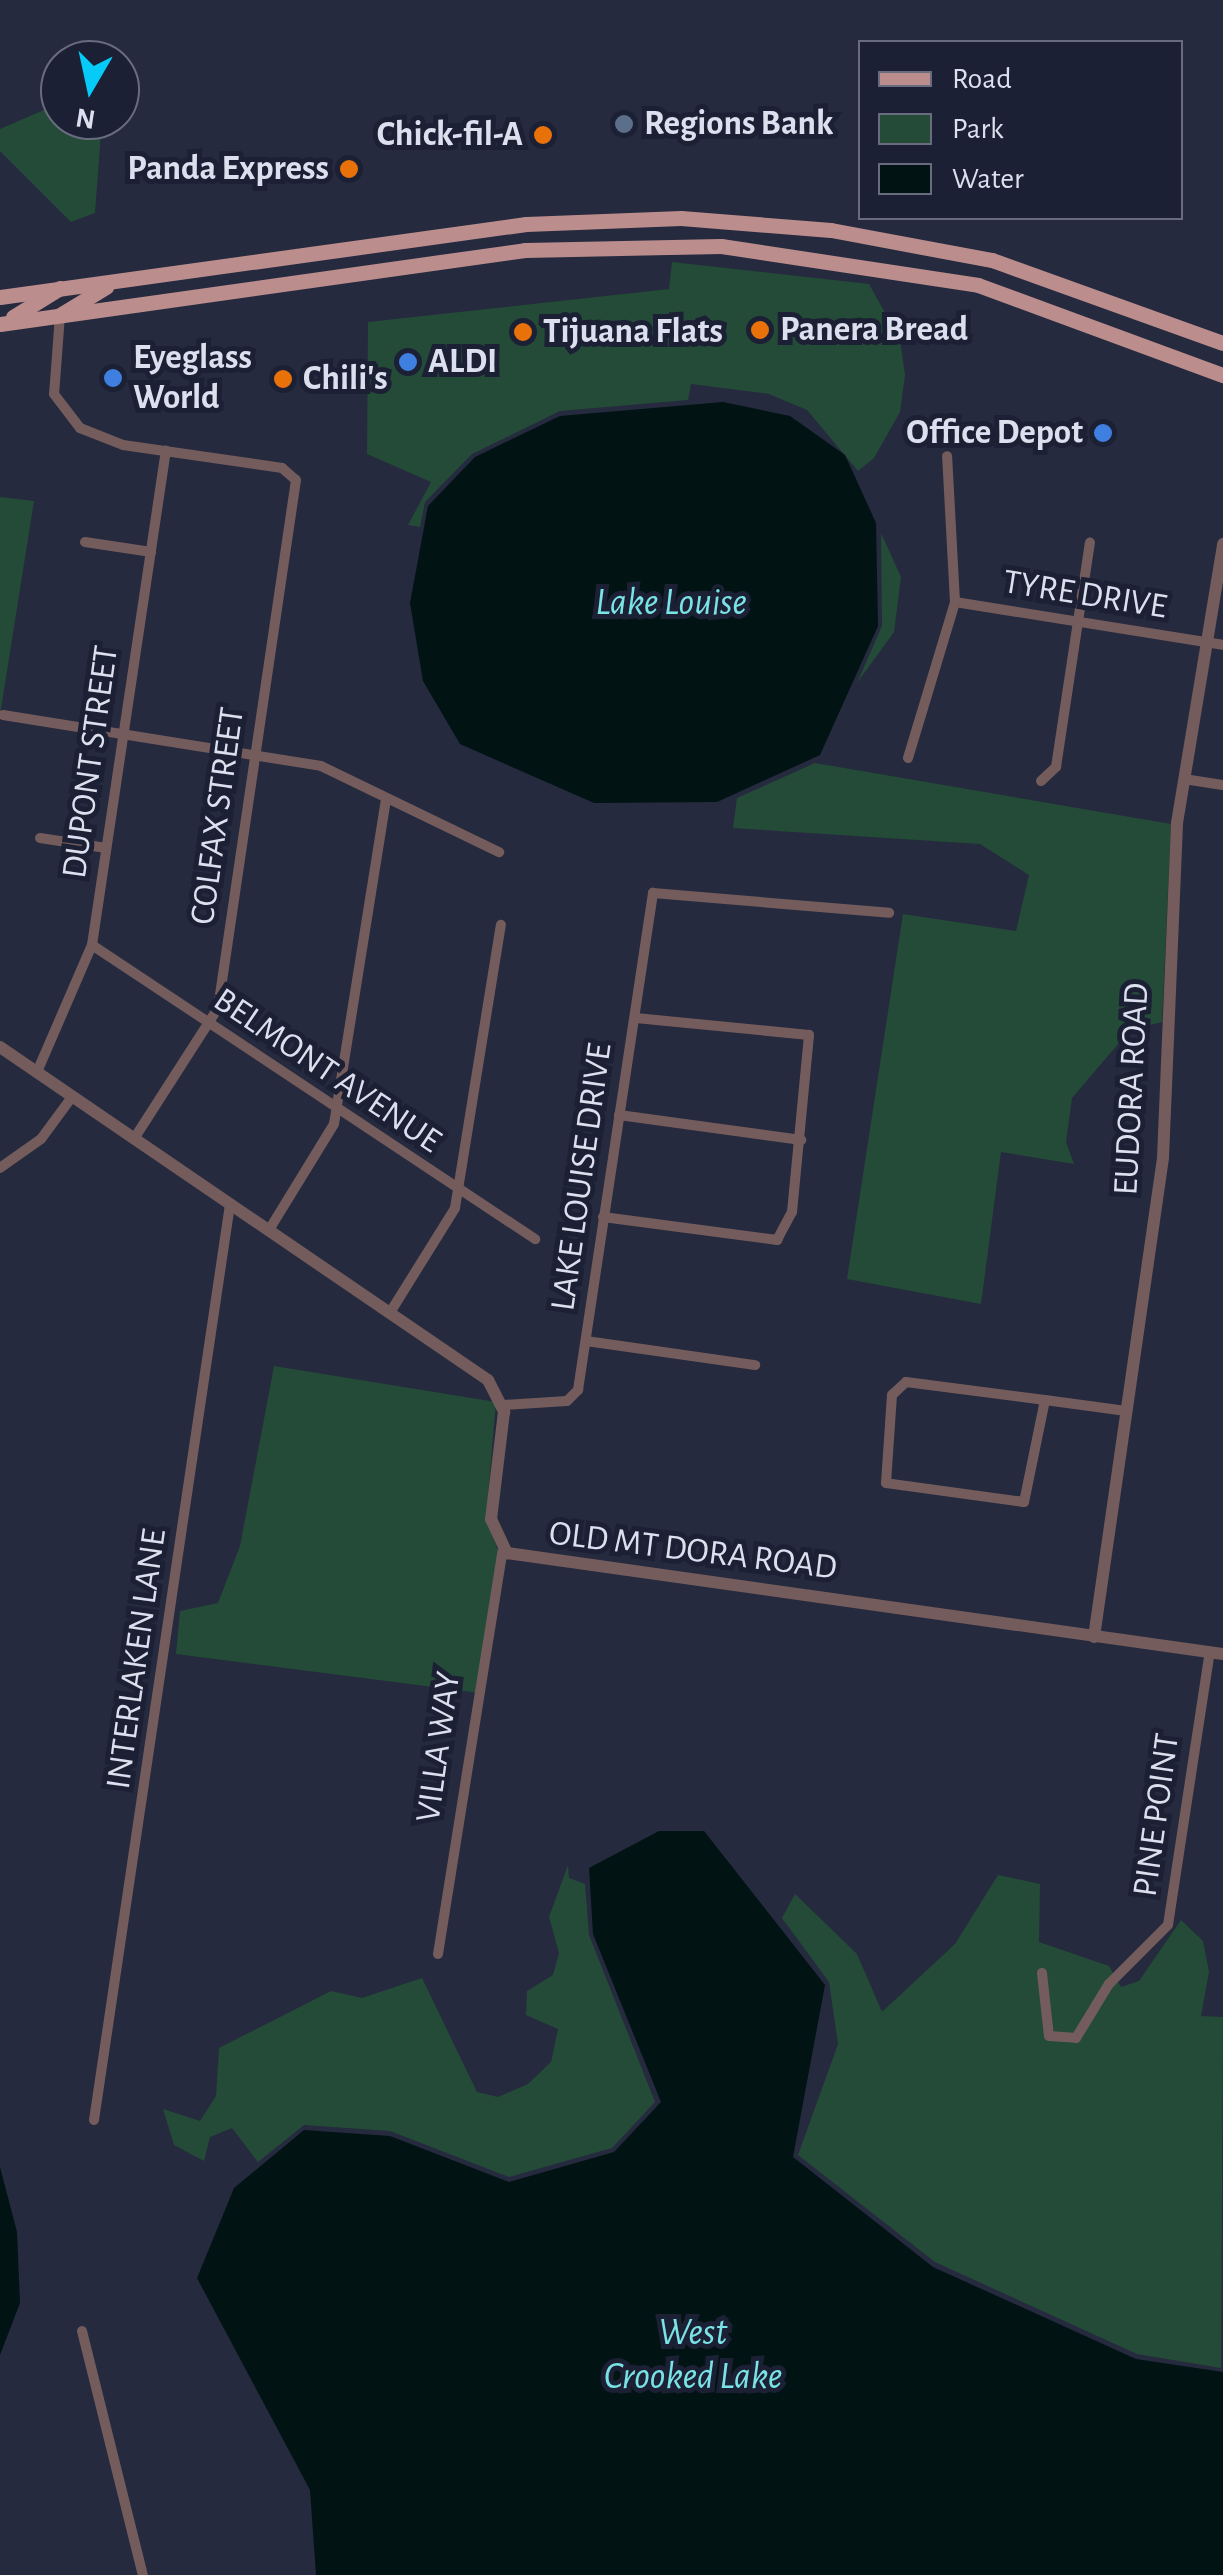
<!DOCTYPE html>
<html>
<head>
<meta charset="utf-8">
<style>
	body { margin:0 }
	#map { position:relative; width:1223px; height:2575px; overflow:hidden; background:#252a3e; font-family:"Alegreya Sans",sans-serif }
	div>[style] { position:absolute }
	.green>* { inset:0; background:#244b37 }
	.water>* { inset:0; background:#011313 }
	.minor>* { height:10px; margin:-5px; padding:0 5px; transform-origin:5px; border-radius:5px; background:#745c5c }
	.tertiary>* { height:12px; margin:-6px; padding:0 6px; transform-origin:6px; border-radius:6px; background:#745c5c }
	.primary>* { height:15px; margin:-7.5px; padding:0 7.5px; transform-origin:7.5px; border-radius:7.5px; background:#bc8d8d }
	.dots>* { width:28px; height:28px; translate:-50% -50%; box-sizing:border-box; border:5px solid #1c2034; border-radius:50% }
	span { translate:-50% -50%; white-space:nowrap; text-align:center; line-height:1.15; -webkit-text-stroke:10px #1c2034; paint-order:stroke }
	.poi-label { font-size:35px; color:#dcdfed; font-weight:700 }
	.left { translate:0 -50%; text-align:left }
	.right { translate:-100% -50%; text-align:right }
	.street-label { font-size:35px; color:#dcdfed }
	.water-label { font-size:38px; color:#79e3e5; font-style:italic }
	.legend { position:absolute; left:858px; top:40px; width:325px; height:180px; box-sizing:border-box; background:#1c2034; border:2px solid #696c7e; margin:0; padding:12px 18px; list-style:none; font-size:30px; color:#dcdfed }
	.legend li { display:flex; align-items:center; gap:20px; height:50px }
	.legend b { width:50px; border:2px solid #696c7e }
	.north { position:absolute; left:40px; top:40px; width:100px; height:100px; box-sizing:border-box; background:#1c2034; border:2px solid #696c7e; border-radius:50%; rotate:189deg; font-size:28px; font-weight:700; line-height:40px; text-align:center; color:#dcdfed }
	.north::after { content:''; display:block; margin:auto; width:35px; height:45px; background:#06cbf9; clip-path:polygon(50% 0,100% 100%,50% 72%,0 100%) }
</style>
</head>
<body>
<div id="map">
	<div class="green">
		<div style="clip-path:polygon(60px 103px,60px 120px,102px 120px,95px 213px,71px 222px,0 151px,0 129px)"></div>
		<div style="clip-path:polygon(672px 262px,869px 284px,900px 340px,905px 375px,900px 412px,874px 458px,858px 471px,807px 410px,769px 394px,691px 384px,688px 400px,560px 411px,472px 454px,425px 502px,420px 527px,408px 525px,431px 482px,367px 454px,368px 322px,669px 289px)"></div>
		<div style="clip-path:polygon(0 497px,34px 501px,0 715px)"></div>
		<div style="clip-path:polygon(881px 533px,901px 577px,894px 632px,857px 683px,882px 626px)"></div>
		<div style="clip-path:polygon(815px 763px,1171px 824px,1162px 1022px,1130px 1030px,1072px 1098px,1066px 1142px,1074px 1164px,1001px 1152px,981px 1304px,847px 1279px,903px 914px,1016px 931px,1029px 875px,980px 844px,733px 828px,737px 798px)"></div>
		<div style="clip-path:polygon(274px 1366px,496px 1402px,486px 1519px,498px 1551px,480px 1693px,176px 1654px,180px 1611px,218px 1603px,240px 1546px)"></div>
		<div style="clip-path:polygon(568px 1865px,569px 1878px,585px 1884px,589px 1935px,655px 2102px,612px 2148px,509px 2177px,390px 2131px,304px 2125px,258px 2162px,232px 2128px,210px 2137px,204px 2161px,174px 2145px,163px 2109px,200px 2121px,216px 2096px,219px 2048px,331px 1991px,362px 1998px,422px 1978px,477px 2092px,498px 2097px,528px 2084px,551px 2062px,558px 2029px,526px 2015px,527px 1991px,553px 1975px,559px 1953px,549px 1917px)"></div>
		<div style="clip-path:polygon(998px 1875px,1040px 1884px,1039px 1942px,1109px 1966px,1121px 1987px,1139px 1981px,1181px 1920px,1203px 1941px,1209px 1972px,1201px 2016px,1223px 2017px,1221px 2368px,1137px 2354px,935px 2262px,798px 2155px,838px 2044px,829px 1982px,782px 1918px,795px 1894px,857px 1954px,882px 2012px,955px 1944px)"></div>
	</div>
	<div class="water">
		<div style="clip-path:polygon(723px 402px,790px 416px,845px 455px,876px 523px,878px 626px,820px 755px,717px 802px,594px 803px,460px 744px,423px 681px,410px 603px,428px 506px,475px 457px,560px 416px)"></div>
		<div style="clip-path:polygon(659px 1831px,704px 1831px,825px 1985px,793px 2157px,933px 2267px,1136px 2359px,1223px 2372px,1223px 2575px,316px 2575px,310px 2490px,197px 2278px,234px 2188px,304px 2130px,390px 2136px,509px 2182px,614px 2152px,661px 2102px,593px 1934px,589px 1868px)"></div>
		<div style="clip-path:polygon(0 2167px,17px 2232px,20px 2303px,0 2355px)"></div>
	</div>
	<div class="minor">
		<div style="left:60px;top:315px;width:79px;rotate:94.3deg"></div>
		<div style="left:54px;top:394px;width:43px;rotate:52.6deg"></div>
		<div style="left:80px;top:428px;width:46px;rotate:21.6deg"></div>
		<div style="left:123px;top:445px;width:161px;rotate:8.2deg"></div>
		<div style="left:282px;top:468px;width:18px;rotate:41deg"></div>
		<div style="left:296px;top:480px;width:534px;rotate:98.4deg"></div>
		<div style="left:218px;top:1008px;width:156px;rotate:122.7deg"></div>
		<div style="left:85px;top:542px;width:67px;rotate:8.6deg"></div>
		<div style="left:955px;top:602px;width:271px;rotate:9.1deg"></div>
		<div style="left:3px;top:715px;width:322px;rotate:9.1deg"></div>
		<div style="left:321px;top:766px;width:198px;rotate:25.8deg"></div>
		<div style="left:908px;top:758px;width:163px;rotate:-73.2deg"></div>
		<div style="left:955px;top:602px;width:146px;rotate:-93.1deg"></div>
		<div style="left:1184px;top:779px;width:39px;rotate:9deg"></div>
		<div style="left:1041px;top:781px;width:21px;rotate:-43deg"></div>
		<div style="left:1056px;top:767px;width:227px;rotate:-81.4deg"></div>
		<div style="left:40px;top:838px;width:67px;rotate:8.6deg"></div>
		<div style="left:92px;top:945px;width:532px;rotate:33.57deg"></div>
		<div style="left:37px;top:1072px;width:138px;rotate:-66.6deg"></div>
		<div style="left:92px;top:945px;width:500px;rotate:-81.5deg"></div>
		<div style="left:619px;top:1115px;width:184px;rotate:7.8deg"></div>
		<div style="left:0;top:1168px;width:50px;rotate:-35.3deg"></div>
		<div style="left:41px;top:1139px;width:52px;rotate:-53.6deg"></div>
		<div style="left:603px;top:1217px;width:176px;rotate:7.5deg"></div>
		<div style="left:777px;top:1240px;width:32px;rotate:-62deg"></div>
		<div style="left:792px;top:1212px;width:178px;rotate:-84.5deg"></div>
		<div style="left:809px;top:1035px;width:174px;rotate:-174.4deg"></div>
		<div style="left:269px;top:1230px;width:124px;rotate:-58.5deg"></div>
		<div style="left:334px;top:1124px;width:329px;rotate:-80.9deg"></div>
		<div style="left:391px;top:1311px;width:121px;rotate:-58.1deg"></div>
		<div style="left:455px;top:1208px;width:287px;rotate:-80.8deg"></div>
		<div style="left:586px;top:1341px;width:171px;rotate:8.1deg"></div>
		<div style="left:906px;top:1382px;width:140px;rotate:7.4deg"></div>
		<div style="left:1045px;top:1400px;width:104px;rotate:101.6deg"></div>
		<div style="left:1024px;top:1502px;width:139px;rotate:-172.2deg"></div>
		<div style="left:886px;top:1483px;width:88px;rotate:-86.1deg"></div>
		<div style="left:892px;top:1395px;width:19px;rotate:-43deg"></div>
		<div style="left:1045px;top:1400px;width:82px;rotate:7.7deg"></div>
		<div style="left:503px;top:1405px;width:64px;rotate:-3.6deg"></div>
		<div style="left:567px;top:1401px;width:16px;rotate:-45deg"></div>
		<div style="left:578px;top:1390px;width:503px;rotate:-81.42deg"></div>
		<div style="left:653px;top:893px;width:237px;rotate:4.8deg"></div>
		<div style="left:438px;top:1954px;width:411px;rotate:-80.9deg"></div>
		<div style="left:1042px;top:1973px;width:63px;rotate:83.7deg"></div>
		<div style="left:1049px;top:2036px;width:27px;rotate:4deg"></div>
		<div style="left:1076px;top:2038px;width:63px;rotate:-58.6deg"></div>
		<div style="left:1109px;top:1984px;width:83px;rotate:-45deg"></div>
		<div style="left:1168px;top:1925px;width:276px;rotate:-81.3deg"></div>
		<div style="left:94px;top:2120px;width:926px;rotate:-81.55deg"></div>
		<div style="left:82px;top:2331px;width:252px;rotate:76deg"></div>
	</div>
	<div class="tertiary">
		<div style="left:0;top:1047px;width:591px;rotate:34.31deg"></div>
		<div style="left:488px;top:1380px;width:36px;rotate:63deg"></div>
		<div style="left:504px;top:1412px;width:108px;rotate:96.9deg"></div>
		<div style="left:491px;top:1519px;width:38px;rotate:65deg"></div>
		<div style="left:507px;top:1553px;width:723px;rotate:8.03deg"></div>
		<div style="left:1094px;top:1637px;width:484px;rotate:-81.8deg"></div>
		<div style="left:1163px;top:1158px;width:335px;rotate:-87.6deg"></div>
		<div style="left:1177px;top:823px;width:283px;rotate:-80.6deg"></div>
	</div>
	<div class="primary">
		<div style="left:0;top:297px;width:531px;rotate:-7.9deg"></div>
		<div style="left:526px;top:224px;width:155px;rotate:-2.2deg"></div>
		<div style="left:681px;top:218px;width:150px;rotate:4.6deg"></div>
		<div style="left:831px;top:230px;width:164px;rotate:10.6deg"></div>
		<div style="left:992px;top:260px;width:245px;rotate:19.8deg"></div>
		<div style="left:60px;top:315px;width:54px;rotate:-31.3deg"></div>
		<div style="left:13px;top:317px;width:55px;rotate:-31.7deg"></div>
		<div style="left:0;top:324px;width:530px;rotate:-8.02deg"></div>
		<div style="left:525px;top:250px;width:196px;rotate:-1.2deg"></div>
		<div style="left:721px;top:246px;width:260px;rotate:8.6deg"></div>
		<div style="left:978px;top:285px;width:261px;rotate:20.2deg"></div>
	</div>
	<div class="dots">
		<div style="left:624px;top:124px;background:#5c6f8a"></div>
		<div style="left:543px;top:135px;background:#e8710a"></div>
		<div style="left:349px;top:169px;background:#e8710a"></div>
		<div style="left:760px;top:330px;background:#e8710a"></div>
		<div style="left:523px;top:332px;background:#e8710a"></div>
		<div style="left:408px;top:362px;background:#3f7fe0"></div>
		<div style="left:113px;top:378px;background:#3f7fe0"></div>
		<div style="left:283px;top:379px;background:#e8710a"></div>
		<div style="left:1103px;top:433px;background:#3f7fe0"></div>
	</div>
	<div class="poi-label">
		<span class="left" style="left:644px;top:124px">Regions Bank</span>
		<span class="right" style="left:523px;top:135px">Chick-fil-A</span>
		<span class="right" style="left:329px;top:169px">Panda Express</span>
		<span class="left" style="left:780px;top:330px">Panera Bread</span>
		<span class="left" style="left:543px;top:332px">Tijuana Flats</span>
		<span class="left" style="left:133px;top:378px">Eyeglass<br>World</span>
		<span class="left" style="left:428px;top:362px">ALDI</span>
		<span class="left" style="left:303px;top:379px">Chili's</span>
		<span class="right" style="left:1083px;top:433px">Office Depot</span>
	</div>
	<div class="street-label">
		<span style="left:1085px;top:595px;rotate:9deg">TYRE DRIVE</span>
		<span style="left:91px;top:762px;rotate:-82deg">DUPONT STREET</span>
		<span style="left:218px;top:816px;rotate:-82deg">COLFAX STREET</span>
		<span style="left:327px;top:1071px;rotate:34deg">BELMONT AVENUE</span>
		<span style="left:1132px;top:1089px;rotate:-87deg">EUDORA ROAD</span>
		<span style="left:582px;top:1177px;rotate:-82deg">LAKE LOUISE DRIVE</span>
		<span style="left:693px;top:1551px;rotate:7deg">OLD MT DORA ROAD</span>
		<span style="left:137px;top:1659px;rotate:-82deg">INTERLAKEN LANE</span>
		<span style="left:439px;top:1747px;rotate:-82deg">VILLA WAY</span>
		<span style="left:1157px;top:1815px;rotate:-82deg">PINE POINT</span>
	</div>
	<div class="water-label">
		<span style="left:671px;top:604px">Lake Louise</span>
		<span style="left:693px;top:2356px">West<br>Crooked Lake</span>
	</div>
	<ul class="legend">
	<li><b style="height:12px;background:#bc8d8d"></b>Road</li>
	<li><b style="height:28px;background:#244b37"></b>Park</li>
	<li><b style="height:28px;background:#011313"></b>Water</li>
	</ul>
	<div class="north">N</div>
</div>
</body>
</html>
